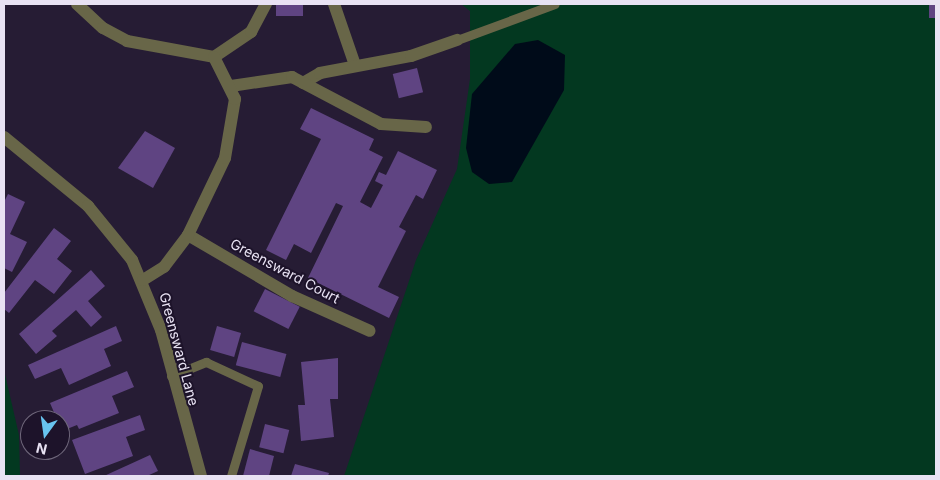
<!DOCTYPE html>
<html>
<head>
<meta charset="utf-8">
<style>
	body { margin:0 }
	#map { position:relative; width:940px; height:480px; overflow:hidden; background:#261c34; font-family:Inter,sans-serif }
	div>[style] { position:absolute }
	.green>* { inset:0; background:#033820 }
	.water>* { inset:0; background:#000b19 }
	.building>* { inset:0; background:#5f4482; transform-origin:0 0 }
	.lane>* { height:9px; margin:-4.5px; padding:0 4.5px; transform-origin:4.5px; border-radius:4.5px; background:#686648 }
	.street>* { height:12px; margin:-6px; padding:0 6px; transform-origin:6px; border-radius:6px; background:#686648 }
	span { translate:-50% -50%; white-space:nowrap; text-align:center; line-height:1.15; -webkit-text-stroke:4px #1d132a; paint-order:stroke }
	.street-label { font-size:14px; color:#e8e2f3 }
	.frame { position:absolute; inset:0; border:5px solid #e8e2f3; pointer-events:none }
	.north { position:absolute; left:20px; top:410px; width:50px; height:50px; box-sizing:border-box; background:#1d132a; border:1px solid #6e667a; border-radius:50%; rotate:194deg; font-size:14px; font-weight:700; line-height:20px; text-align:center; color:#e8e2f3 }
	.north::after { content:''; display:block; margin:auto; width:18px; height:22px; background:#68c4f0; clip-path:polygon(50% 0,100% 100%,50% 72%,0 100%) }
</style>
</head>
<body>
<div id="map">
	<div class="green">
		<div style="clip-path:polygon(461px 4px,936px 4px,936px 476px,344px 476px,416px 260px,457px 169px,470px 79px,470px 11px)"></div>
		<div style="clip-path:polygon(4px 370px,19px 435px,20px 476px,4px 476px)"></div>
	</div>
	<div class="water">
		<div style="clip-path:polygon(538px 40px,565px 55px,564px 90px,512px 182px,489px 184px,472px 172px,466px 148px,472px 94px,515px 44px)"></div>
	</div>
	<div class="building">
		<div style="left:276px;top:4px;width:27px;height:12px"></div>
		<div style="left:929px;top:4px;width:7px;height:14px"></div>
		<div style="left:417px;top:68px;width:25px;height:25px;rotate:76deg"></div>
		<div style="clip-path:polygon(311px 108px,374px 139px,369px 150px,383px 157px,360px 202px,371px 208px,383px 185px,375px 181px,379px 172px,386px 175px,398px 151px,437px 170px,423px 199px,416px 195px,399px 227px,406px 231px,378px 287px,399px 297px,389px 318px,308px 278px,343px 206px,336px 203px,311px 253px,294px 244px,286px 260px,266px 250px,321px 139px,300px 129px)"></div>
		<div style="clip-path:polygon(145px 131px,175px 148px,153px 188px,118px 168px)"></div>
		<div style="clip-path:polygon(8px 194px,25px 202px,10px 234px,27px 242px,12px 272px,4px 268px,4px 202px)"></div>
		<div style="clip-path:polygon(54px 228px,71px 241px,57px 259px,72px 271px,54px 294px,35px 280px,9px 313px,4px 309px,4px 293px)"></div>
		<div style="clip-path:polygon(91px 270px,105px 286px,88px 301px,102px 317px,91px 327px,76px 310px,52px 331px,57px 336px,36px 354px,19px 334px)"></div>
		<div style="left:265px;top:289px;width:39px;height:25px;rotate:27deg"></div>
		<div style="clip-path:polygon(116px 326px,122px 341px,104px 349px,111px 366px,69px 385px,61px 368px,35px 379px,28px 365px)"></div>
		<div style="left:217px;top:326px;width:25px;height:25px;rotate:16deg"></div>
		<div style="left:242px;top:342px;width:46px;height:24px;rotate:15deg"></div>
		<div style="clip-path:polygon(338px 358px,338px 399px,330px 399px,334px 437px,301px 441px,298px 405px,305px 405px,301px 362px)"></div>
		<div style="clip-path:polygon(127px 371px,134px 387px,112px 396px,119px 413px,79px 429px,77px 425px,62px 431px,50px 403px)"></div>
		<div style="clip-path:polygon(140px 415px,145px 430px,126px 437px,133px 456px,85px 474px,72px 440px)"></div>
		<div style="left:265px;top:424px;width:25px;height:24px;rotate:14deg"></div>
		<div style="clip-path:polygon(250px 449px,274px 456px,269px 476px,243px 476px)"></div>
		<div style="clip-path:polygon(150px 455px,158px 471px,147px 476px,104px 476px)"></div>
		<div style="clip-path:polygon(295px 464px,329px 473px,328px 476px,291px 476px)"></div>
	</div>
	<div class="lane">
		<div style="left:457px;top:40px;width:104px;rotate:-20.2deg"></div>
		<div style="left:171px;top:376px;width:38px;rotate:-22deg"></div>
		<div style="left:206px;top:362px;width:57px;rotate:24.8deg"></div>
		<div style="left:258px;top:386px;width:94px;rotate:106.7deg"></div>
	</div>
	<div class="street">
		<div style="left:77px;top:4px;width:35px;rotate:43deg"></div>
		<div style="left:103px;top:28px;width:27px;rotate:28deg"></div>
		<div style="left:127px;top:41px;width:88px;rotate:10.4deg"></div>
		<div style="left:214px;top:57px;width:45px;rotate:-34deg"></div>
		<div style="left:251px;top:32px;width:32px;rotate:-62deg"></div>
		<div style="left:334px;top:4px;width:65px;rotate:71deg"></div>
		<div style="left:303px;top:83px;width:20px;rotate:-30deg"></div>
		<div style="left:320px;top:73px;width:93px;rotate:-10.6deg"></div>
		<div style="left:411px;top:56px;width:49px;rotate:-19.2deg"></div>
		<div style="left:231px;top:86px;width:62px;rotate:-8.4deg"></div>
		<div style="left:292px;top:77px;width:101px;rotate:27.8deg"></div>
		<div style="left:381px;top:124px;width:45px;rotate:3.8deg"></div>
		<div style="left:4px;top:137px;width:109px;rotate:39.4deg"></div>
		<div style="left:88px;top:206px;width:70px;rotate:50.8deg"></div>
		<div style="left:132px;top:260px;width:76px;rotate:67.5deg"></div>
		<div style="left:161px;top:330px;width:151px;rotate:74.7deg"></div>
		<div style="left:188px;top:235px;width:121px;rotate:30.4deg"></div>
		<div style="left:292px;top:296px;width:85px;rotate:24.2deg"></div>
		<div style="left:143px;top:280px;width:25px;rotate:-32deg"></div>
		<div style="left:164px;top:267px;width:40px;rotate:-53deg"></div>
		<div style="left:188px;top:235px;width:85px;rotate:-64.3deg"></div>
		<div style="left:225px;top:158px;width:60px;rotate:-80.4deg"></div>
		<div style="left:235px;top:99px;width:47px;rotate:-116.6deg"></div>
	</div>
	<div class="street-label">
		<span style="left:285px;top:271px;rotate:28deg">Greensward Court</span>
		<span style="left:179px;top:349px;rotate:75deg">Greensward Lane</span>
	</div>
	<div class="frame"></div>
	<div class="north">N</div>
</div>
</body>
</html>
